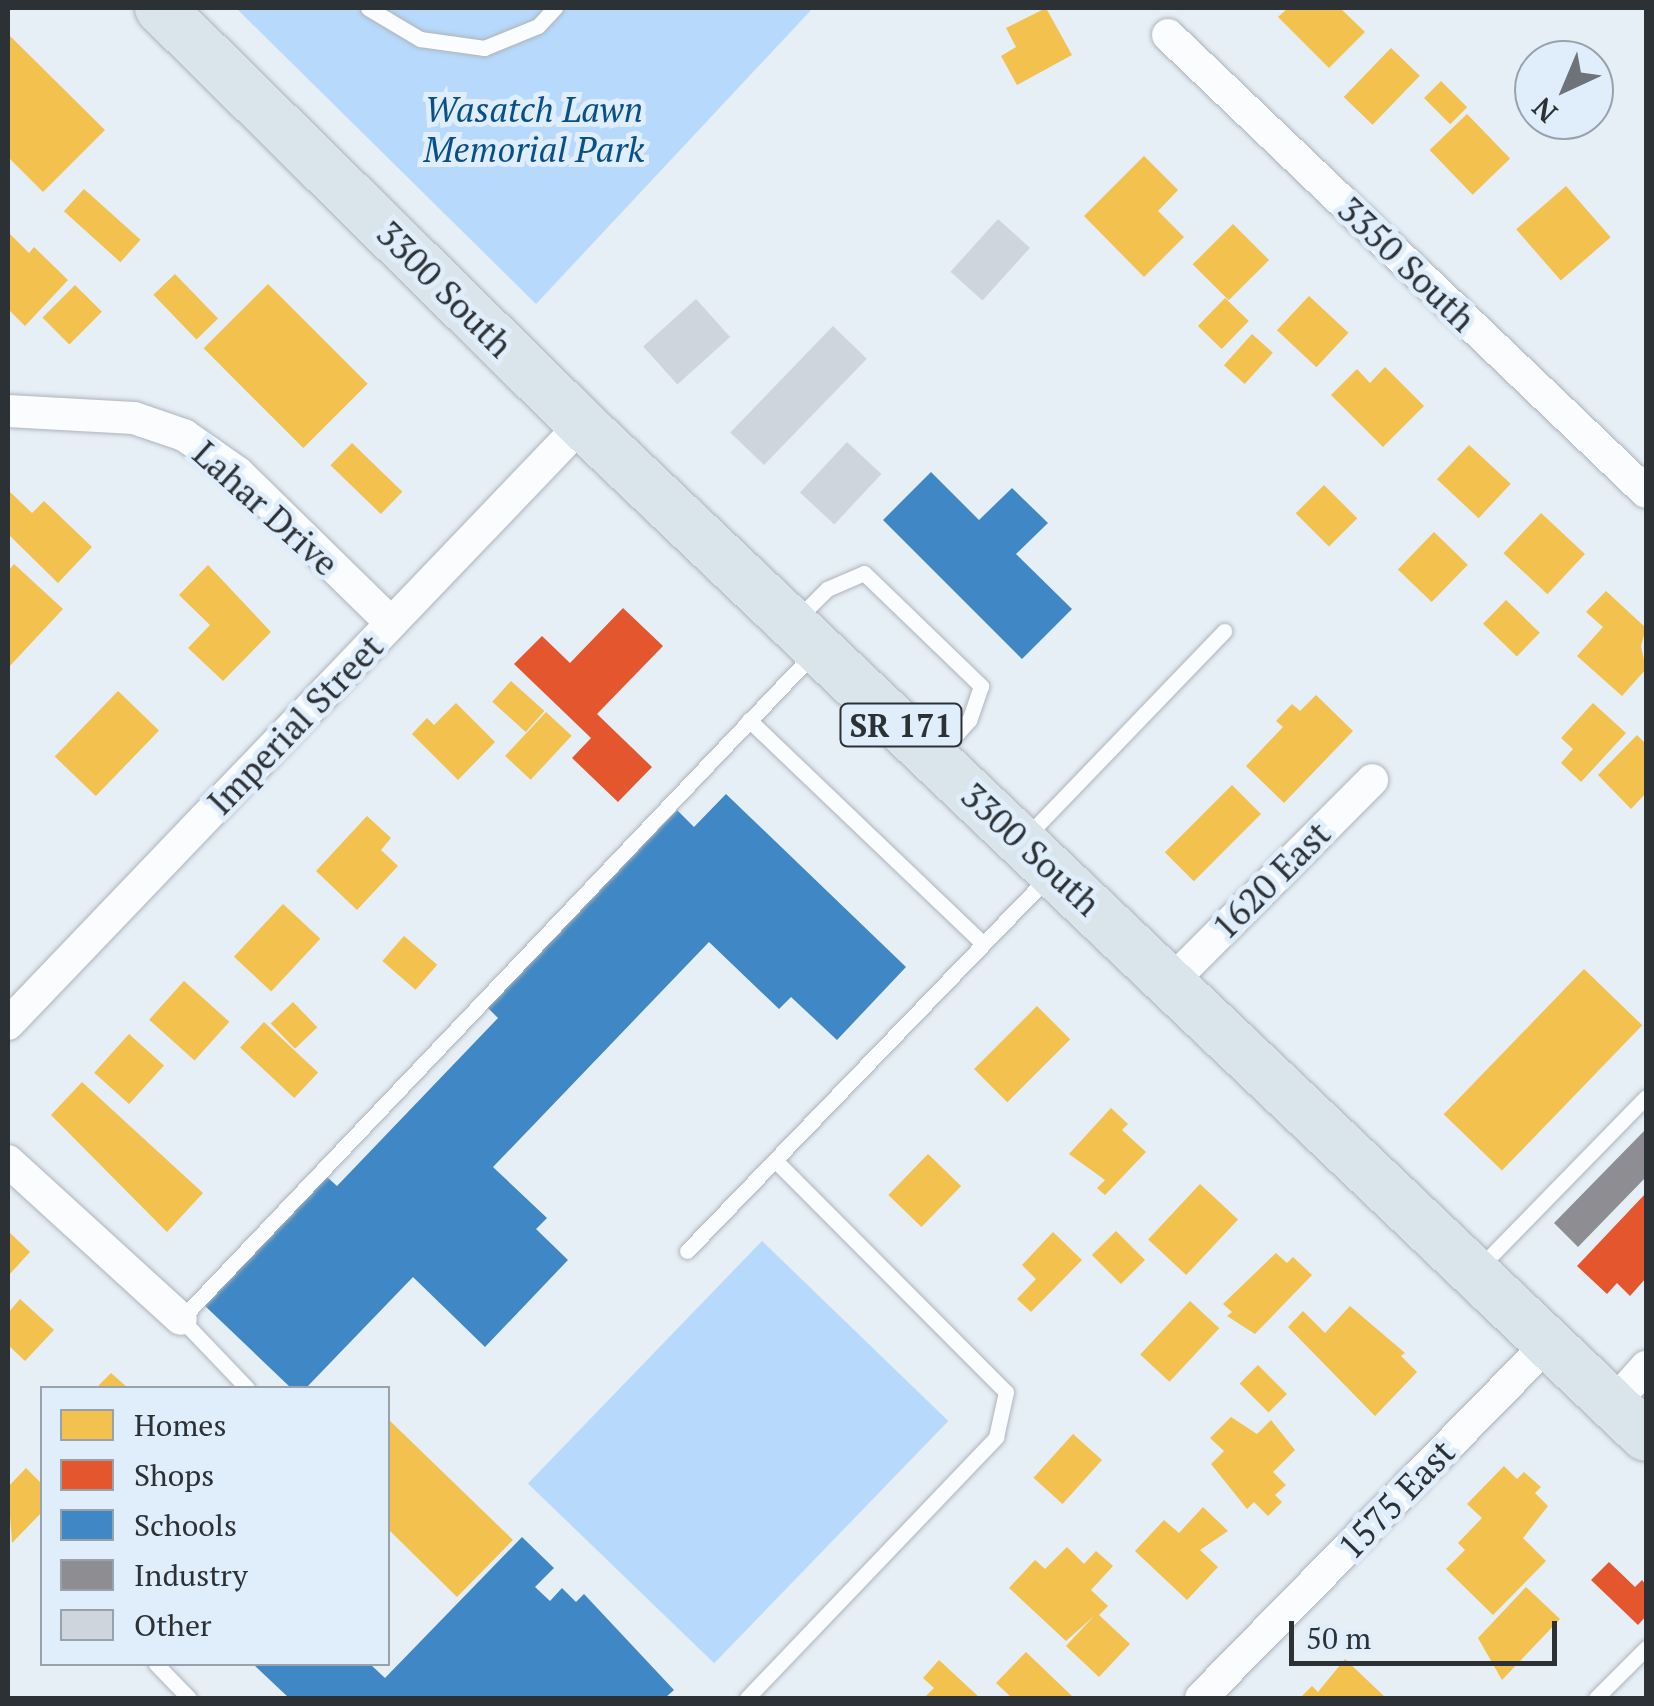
<!DOCTYPE html>
<html>
<head>
<meta charset="utf-8">
<style>
	body { margin:0 }
	#map { position:relative; width:1654px; height:1706px; overflow:hidden; background:#e6eef6; font-family:"PT Serif",serif }
	div>[style] { position:absolute }
	.green>* { inset:0; background:#b7d9fb; transform-origin:0 0 }
	.homes>* { inset:0; background:#f2c14e; transform-origin:0 0 }
	.shops>* { inset:0; background:#e4572e }
	.schools>* { inset:0; background:#3f88c5 }
	.industry>* { inset:0; background:#8d8d92 }
	.building>* { inset:0; background:#cfd5dc; transform-origin:0 0 }
	.roads { filter:drop-shadow(0 0 2px #aeb4ba) drop-shadow(0 0 2px #aeb4ba) }
	.service>* { height:15px; margin:-7.5px; padding:0 7.5px; transform-origin:7.5px; border-radius:7.5px; background:#fbfcfe }
	.minor>* { height:32px; margin:-16px; padding:0 16px; transform-origin:16px; border-radius:16px; background:#fbfcfe }
	.primary>* { height:50px; margin:-25px; padding:0 25px; transform-origin:25px; border-radius:25px; background:#dae4eb }
	span { translate:-50% -50%; white-space:nowrap; text-align:center; line-height:1.15; -webkit-text-stroke:10px #e0eefc; paint-order:stroke }
	.shield-label span { padding:2px 8px; background:#e0eefc; border:2px solid; border-radius:8px; -webkit-text-stroke-width:0 }
	.shield-label { font-size:32px; color:#2c3136; font-weight:700 }
	.park-label { font-size:35px; color:#085088; font-style:italic }
	.street-label { font-size:35px; color:#2c3136 }
	.frame { position:absolute; inset:0; border:10px solid #2c3136; pointer-events:none }
	.legend { position:absolute; left:40px; top:1386px; width:350px; height:280px; box-sizing:border-box; background:#e0eefc; border:2px solid #98a2ad; margin:0; padding:12px 18px; list-style:none; font-size:30px; color:#2c3136 }
	.legend li { display:flex; align-items:center; gap:20px; height:50px }
	.legend b { width:50px; border:2px solid #98a2ad }
	.north { position:absolute; left:1514px; top:40px; width:100px; height:100px; box-sizing:border-box; background:#e0eefc; border:2px solid #98a2ad; border-radius:50%; rotate:224deg; font-size:28px; font-weight:700; line-height:40px; text-align:center; color:#2c3136 }
	.north::after { content:''; display:block; margin:auto; width:35px; height:45px; background:#6d7379; clip-path:polygon(50% 0,100% 100%,50% 72%,0 100%) }
	.scale { position:absolute; left:1289px; top:1621px; width:268px; height:45px; box-sizing:border-box; border:5px solid #2c3136; border-top:0; padding-left:12px; font-size:30px; line-height:35px; white-space:nowrap; color:#2c3136; -webkit-text-stroke:8px #e0eefc; paint-order:stroke }
</style>
</head>
<body>
<div id="map">
	<div class="green">
		<div style="clip-path:polygon(236px 8px,813px 8px,536px 304px)"></div>
		<div style="left:762px;top:1241px;width:259px;height:337px;rotate:44deg"></div>
	</div>
	<div class="homes">
		<div style="clip-path:polygon(1046px 8px,1072px 55px,1017px 85px,1001px 56px,1016px 47px,1006px 28px)"></div>
		<div style="clip-path:polygon(1288px 8px,1340px 8px,1365px 32px,1329px 68px,1278px 17px)"></div>
		<div style="clip-path:polygon(8px 34px,105px 130px,43px 192px,8px 157px)"></div>
		<div style="left:1391px;top:48px;width:40px;height:68px;rotate:44deg"></div>
		<div style="left:1441px;top:81px;width:37px;height:24px;rotate:45deg"></div>
		<div style="left:1467px;top:114px;width:62px;height:52px;rotate:46deg"></div>
		<div style="clip-path:polygon(1144px 156px,1178px 190px,1158px 211px,1184px 237px,1144px 277px,1084px 216px)"></div>
		<div style="left:1566px;top:186px;width:68px;height:66px;rotate:49deg"></div>
		<div style="left:84px;top:189px;width:76px;height:30px;rotate:42deg"></div>
		<div style="left:1233px;top:224px;width:51px;height:57px;rotate:45deg"></div>
		<div style="clip-path:polygon(8px 232px,29px 253px,34px 247px,68px 280px,25px 326px,8px 309px)"></div>
		<div style="left:175px;top:274px;width:62px;height:30px;rotate:46deg"></div>
		<div style="left:268px;top:284px;width:141px;height:91px;rotate:45deg"></div>
		<div style="left:75px;top:285px;width:38px;height:46px;rotate:45deg"></div>
		<div style="left:1309px;top:296px;width:54px;height:47px;rotate:43deg"></div>
		<div style="left:1225px;top:298px;width:33px;height:39px;rotate:44deg"></div>
		<div style="left:1252px;top:334px;width:28px;height:42px;rotate:42deg"></div>
		<div style="clip-path:polygon(1385px 367px,1424px 406px,1383px 447px,1331px 395px,1357px 369px,1370px 383px)"></div>
		<div style="left:352px;top:443px;width:70px;height:31px;rotate:44deg"></div>
		<div style="left:1469px;top:445px;width:57px;height:47px;rotate:43deg"></div>
		<div style="left:1324px;top:485px;width:47px;height:40px;rotate:45deg"></div>
		<div style="clip-path:polygon(8px 490px,32px 513px,44px 501px,92px 547px,58px 583px,8px 534px)"></div>
		<div style="left:1541px;top:513px;width:60px;height:55px;rotate:43deg"></div>
		<div style="left:1434px;top:532px;width:47px;height:52px;rotate:44deg"></div>
		<div style="clip-path:polygon(14px 564px,63px 609px,8px 668px,8px 571px)"></div>
		<div style="clip-path:polygon(208px 565px,271px 632px,223px 681px,188px 648px,210px 625px,179px 595px)"></div>
		<div style="clip-path:polygon(1606px 591px,1646px 628px,1641px 646px,1646px 669px,1622px 696px,1577px 656px,1603px 627px,1586px 612px)"></div>
		<div style="left:1506px;top:600px;width:47px;height:33px;rotate:44deg"></div>
		<div style="left:511px;top:681px;width:45px;height:28px;rotate:42deg"></div>
		<div style="left:118px;top:691px;width:57px;height:91px;rotate:44deg"></div>
		<div style="clip-path:polygon(1316px 695px,1353px 731px,1284px 803px,1246px 766px,1283px 727px,1276px 721px,1292px 704px,1300px 711px)"></div>
		<div style="clip-path:polygon(456px 703px,495px 742px,458px 780px,412px 734px,427px 718px,434px 725px)"></div>
		<div style="clip-path:polygon(1593px 703px,1626px 733px,1581px 782px,1561px 763px,1573px 749px,1561px 738px)"></div>
		<div style="left:546px;top:712px;width:35px;height:60px;rotate:43deg"></div>
		<div style="clip-path:polygon(1637px 735px,1646px 744px,1646px 793px,1631px 809px,1598px 775px)"></div>
		<div style="left:1232px;top:785px;width:41px;height:95px;rotate:45deg"></div>
		<div style="clip-path:polygon(367px 816px,391px 838px,381px 850px,398px 866px,357px 910px,316px 871px)"></div>
		<div style="left:283px;top:904px;width:51px;height:72px;rotate:43deg"></div>
		<div style="left:404px;top:936px;width:44px;height:33px;rotate:41deg"></div>
		<div style="left:1584px;top:969px;width:81px;height:202px;rotate:44deg"></div>
		<div style="left:184px;top:981px;width:61px;height:52px;rotate:42deg"></div>
		<div style="left:293px;top:1002px;width:35px;height:31px;rotate:46deg"></div>
		<div style="left:1037px;top:1006px;width:47px;height:89px;rotate:45deg"></div>
		<div style="left:264px;top:1022px;width:74px;height:35px;rotate:43deg"></div>
		<div style="left:129px;top:1034px;width:47px;height:52px;rotate:42deg"></div>
		<div style="clip-path:polygon(82px 1082px,203px 1193px,167px 1232px,51px 1115px)"></div>
		<div style="clip-path:polygon(1111px 1108px,1128px 1124px,1122px 1130px,1146px 1152px,1105px 1195px,1097px 1188px,1105px 1180px,1069px 1154px)"></div>
		<div style="left:928px;top:1154px;width:46px;height:57px;rotate:44deg"></div>
		<div style="left:1200px;top:1184px;width:52px;height:76px;rotate:43deg"></div>
		<div style="clip-path:polygon(8px 1231px,30px 1252px,8px 1276px)"></div>
		<div style="left:1116px;top:1231px;width:41px;height:34px;rotate:45deg"></div>
		<div style="clip-path:polygon(1053px 1232px,1082px 1260px,1031px 1312px,1017px 1299px,1036px 1279px,1022px 1265px)"></div>
		<div style="clip-path:polygon(1276px 1253px,1287px 1263px,1293px 1257px,1312px 1275px,1255px 1334px,1227px 1316px,1232px 1312px,1223px 1304px)"></div>
		<div style="clip-path:polygon(20px 1299px,54px 1330px,25px 1361px,8px 1345px,8px 1313px)"></div>
		<div style="left:1190px;top:1301px;width:40px;height:73px;rotate:43deg"></div>
		<div style="clip-path:polygon(1350px 1306px,1405px 1353px,1401px 1356px,1417px 1372px,1375px 1416px,1288px 1327px,1303px 1311px,1325px 1333px)"></div>
		<div style="left:1258px;top:1365px;width:41px;height:26px;rotate:45deg"></div>
		<div style="clip-path:polygon(111px 1373px,128px 1388px,96px 1388px)"></div>
		<div style="clip-path:polygon(1231px 1417px,1257px 1434px,1271px 1420px,1295px 1450px,1273px 1472px,1286px 1485px,1275px 1495px,1282px 1502px,1268px 1516px,1254px 1502px,1247px 1509px,1211px 1464px,1224px 1451px,1210px 1438px)"></div>
		<div style="clip-path:polygon(388px 1419px,513px 1540px,457px 1597px,388px 1529px)"></div>
		<div style="left:1073px;top:1434px;width:39px;height:59px;rotate:42deg"></div>
		<div style="clip-path:polygon(1504px 1466px,1517px 1479px,1524px 1472px,1541px 1487px,1535px 1493px,1548px 1506px,1523px 1538px,1546px 1561px,1493px 1615px,1446px 1569px,1465px 1550px,1458px 1543px,1482px 1518px,1467px 1504px)"></div>
		<div style="clip-path:polygon(26px 1468px,42px 1484px,42px 1512px,12px 1543px,8px 1487px)"></div>
		<div style="clip-path:polygon(1203px 1507px,1228px 1531px,1200px 1550px,1218px 1567px,1187px 1600px,1135px 1551px,1164px 1520px,1179px 1533px)"></div>
		<div style="clip-path:polygon(1067px 1547px,1084px 1564px,1096px 1551px,1113px 1566px,1091px 1590px,1108px 1606px,1099px 1615px,1130px 1644px,1099px 1677px,1066px 1646px,1094px 1616px,1066px 1641px,1009px 1588px,1035px 1560px,1045px 1569px)"></div>
		<div style="clip-path:polygon(1526px 1587px,1560px 1619px,1502px 1680px,1478px 1638px)"></div>
		<div style="clip-path:polygon(1026px 1652px,1074px 1698px,1012px 1698px,996px 1683px)"></div>
		<div style="clip-path:polygon(1345px 1659px,1386px 1698px,1300px 1698px,1312px 1686px,1318px 1692px)"></div>
		<div style="clip-path:polygon(939px 1660px,980px 1698px,924px 1698px,934px 1688px,923px 1678px)"></div>
	</div>
	<div class="shops">
		<div style="clip-path:polygon(623px 608px,663px 646px,597px 714px,652px 767px,618px 802px,572px 758px,591px 738px,514px 664px,542px 636px,570px 663px)"></div>
		<div style="clip-path:polygon(1646px 1193px,1646px 1278px,1630px 1296px,1617px 1283px,1607px 1294px,1577px 1266px)"></div>
		<div style="clip-path:polygon(1609px 1562px,1635px 1587px,1642px 1580px,1646px 1585px,1646px 1616px,1638px 1625px,1591px 1580px)"></div>
	</div>
	<div class="schools">
		<div style="clip-path:polygon(931px 472px,979px 520px,1012px 488px,1048px 523px,1016px 554px,1072px 609px,1022px 659px,883px 520px)"></div>
		<div style="clip-path:polygon(726px 794px,906px 967px,837px 1040px,791px 997px,779px 1009px,709px 942px,493px 1167px,547px 1218px,536px 1229px,568px 1260px,485px 1347px,413px 1277px,306px 1388px,291px 1388px,203px 1304px,326px 1176px,337px 1186px,498px 1018px,487px 1007px,677px 810px,694px 827px)"></div>
		<div style="clip-path:polygon(522px 1537px,554px 1568px,535px 1587px,550px 1601px,562px 1588px,576px 1602px,584px 1594px,674px 1690px,665px 1698px,289px 1698px,253px 1664px,370px 1664px,385px 1678px)"></div>
	</div>
	<div class="industry">
		<div style="clip-path:polygon(1646px 1129px,1646px 1177px,1578px 1247px,1554px 1223px)"></div>
	</div>
	<div class="building">
		<div style="left:998px;top:219px;width:43px;height:71px;rotate:42deg"></div>
		<div style="left:696px;top:299px;width:51px;height:71px;rotate:48deg"></div>
		<div style="left:833px;top:326px;width:47px;height:148px;rotate:44deg"></div>
		<div style="left:847px;top:442px;width:47px;height:69px;rotate:43deg"></div>
	</div>
	<div class="roads">
		<div class="service">
			<div style="left:368px;top:8px;width:61px;rotate:30.8deg"></div>
			<div style="left:420px;top:39px;width:65px;rotate:8deg"></div>
			<div style="left:484px;top:48px;width:58px;rotate:-22.2deg"></div>
			<div style="left:538px;top:26px;width:25px;rotate:-47deg"></div>
			<div style="left:796px;top:620px;width:44px;rotate:-45deg"></div>
			<div style="left:827px;top:589px;width:40px;rotate:-23.4deg"></div>
			<div style="left:864px;top:573px;width:163px;rotate:44deg"></div>
			<div style="left:981px;top:686px;width:36px;rotate:109deg"></div>
			<div style="left:969px;top:720px;width:44px;rotate:131.3deg"></div>
			<div style="left:749px;top:720px;width:324px;rotate:43.7deg"></div>
			<div style="left:1026px;top:837px;width:286px;rotate:-46.1deg"></div>
			<div style="left:687px;top:1251px;width:520px;rotate:-46.01deg"></div>
			<div style="left:1478px;top:1269px;width:240px;rotate:-45.7deg"></div>
			<div style="left:247px;top:1388px;width:95px;rotate:-133.7deg"></div>
			<div style="left:181px;top:1319px;width:919px;rotate:-46.46deg"></div>
			<div style="left:156px;top:1664px;width:47px;rotate:45.9deg"></div>
			<div style="left:747px;top:1698px;width:361px;rotate:-46.3deg"></div>
			<div style="left:996px;top:1437px;width:46px;rotate:-77.5deg"></div>
			<div style="left:1006px;top:1392px;width:327px;rotate:-134.9deg"></div>
			<div style="left:1596px;top:1698px;width:71px;rotate:-45deg"></div>
		</div>
		<div class="minor">
			<div style="left:1168px;top:35px;width:661px;rotate:43.71deg"></div>
			<div style="left:8px;top:411px;width:126px;rotate:3.2deg"></div>
			<div style="left:134px;top:418px;width:53px;rotate:18.8deg"></div>
			<div style="left:184px;top:435px;width:66px;rotate:35.1deg"></div>
			<div style="left:238px;top:473px;width:214px;rotate:44.4deg"></div>
			<div style="left:1171px;top:982px;width:285px;rotate:-45.1deg"></div>
			<div style="left:8px;top:1024px;width:830px;rotate:-46.27deg"></div>
			<div style="left:8px;top:1161px;width:234px;rotate:42.4deg"></div>
			<div style="left:1613px;top:1404px;width:50px;rotate:-48.3deg"></div>
			<div style="left:1201px;top:1698px;width:497px;rotate:-45.6deg"></div>
		</div>
		<div class="primary">
			<div style="left:160px;top:8px;width:593px;rotate:44.59deg"></div>
			<div style="left:582px;top:424px;width:1468px;rotate:43.57deg"></div>
		</div>
	</div>
	<div class="shield-label">
		<span style="left:901px;top:725px">SR 171</span>
	</div>
	<div class="park-label">
		<span style="left:534px;top:129px">Wasatch Lawn<br>Memorial Park</span>
	</div>
	<div class="street-label">
		<span style="left:1407px;top:264px;rotate:44deg">3350 South</span>
		<span style="left:445px;top:289px;rotate:45deg">3300 South</span>
		<span style="left:266px;top:508px;rotate:42deg">Lahar Drive</span>
		<span style="left:295px;top:724px;rotate:-46deg">Imperial Street</span>
		<span style="left:1031px;top:849px;rotate:43deg">3300 South</span>
		<span style="left:1271px;top:880px;rotate:-45deg">1620 East</span>
		<span style="left:1396px;top:1499px;rotate:-46deg">1575 East</span>
	</div>
	<div class="frame"></div>
	<ul class="legend">
	<li><b style="height:28px;background:#f2c14e"></b>Homes</li>
	<li><b style="height:28px;background:#e4572e"></b>Shops</li>
	<li><b style="height:28px;background:#3f88c5"></b>Schools</li>
	<li><b style="height:28px;background:#8d8d92"></b>Industry</li>
	<li><b style="height:28px;background:#cfd5dc"></b>Other</li>
	</ul>
	<div class="north">N</div>
	<div class="scale">50 m</div>
</div>
</body>
</html>
